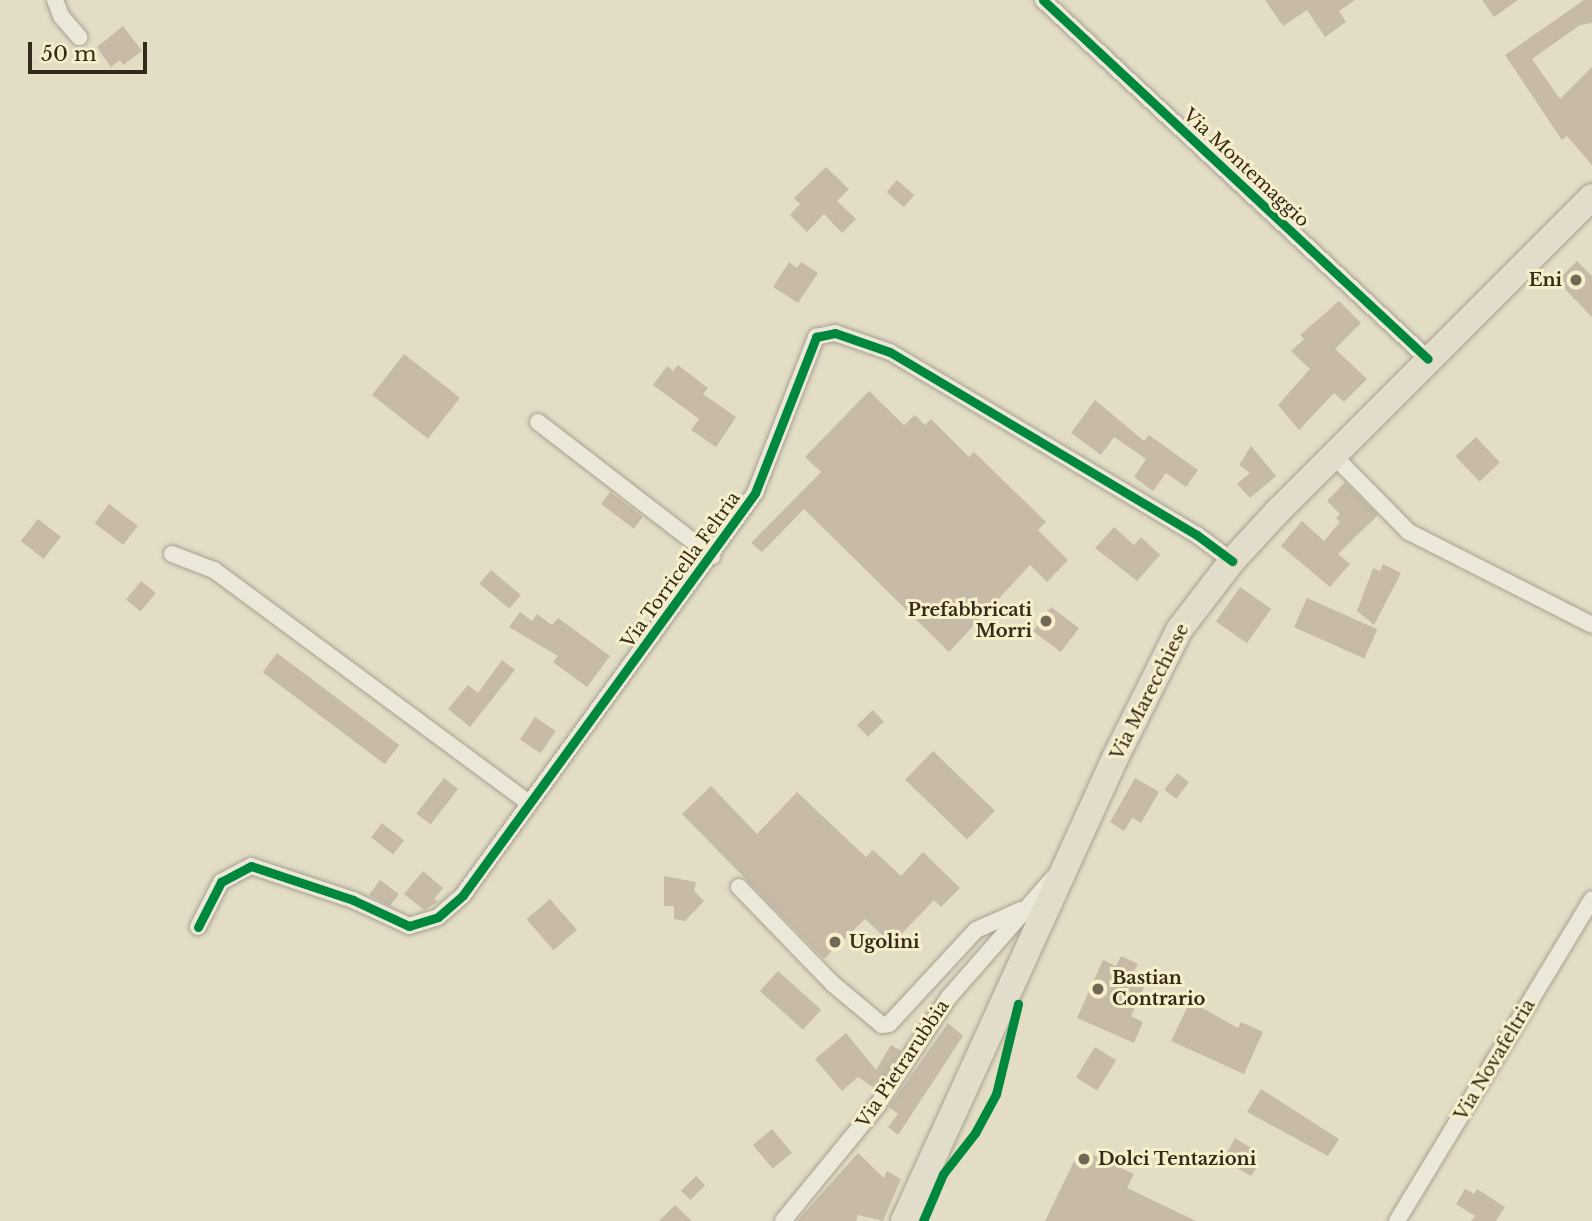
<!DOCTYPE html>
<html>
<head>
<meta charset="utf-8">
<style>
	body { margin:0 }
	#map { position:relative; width:1592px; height:1221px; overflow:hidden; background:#e3ddc6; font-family:"Libre Baskerville",serif }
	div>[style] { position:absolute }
	.building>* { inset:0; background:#c7bba7; transform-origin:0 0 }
	.roads { filter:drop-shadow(0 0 2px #a7a091) drop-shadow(0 0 2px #a7a091) }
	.minor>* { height:16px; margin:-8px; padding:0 8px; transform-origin:8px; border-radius:8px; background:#ebe7d9 }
	.primary>* { height:26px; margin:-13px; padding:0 13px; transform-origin:13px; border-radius:13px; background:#e2ddca }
	.cycleway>* { height:9px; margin:-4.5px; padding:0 4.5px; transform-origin:4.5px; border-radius:4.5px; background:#00873e }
	.dots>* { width:19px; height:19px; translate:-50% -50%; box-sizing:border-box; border:4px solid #f7eeca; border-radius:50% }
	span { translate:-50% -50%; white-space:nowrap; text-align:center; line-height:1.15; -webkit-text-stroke:6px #f7eeca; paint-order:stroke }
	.street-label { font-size:18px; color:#35291a }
	.poi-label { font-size:18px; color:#35291a; font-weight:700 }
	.right { translate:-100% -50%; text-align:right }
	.left { translate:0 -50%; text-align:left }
	.scale { position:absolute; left:28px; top:42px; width:119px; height:32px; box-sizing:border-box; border:4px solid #35291a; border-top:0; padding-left:9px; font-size:21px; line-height:24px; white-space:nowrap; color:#35291a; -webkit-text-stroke:5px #f7eeca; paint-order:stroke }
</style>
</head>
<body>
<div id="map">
	<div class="building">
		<div style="clip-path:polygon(1265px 0,1355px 0,1339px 11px,1346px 22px,1325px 37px,1307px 10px,1283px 26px)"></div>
		<div style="clip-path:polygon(1482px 0,1518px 0,1494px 17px)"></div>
		<div style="clip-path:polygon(1584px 0,1592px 0,1592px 23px,1580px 25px,1532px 59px,1560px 99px,1592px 67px,1592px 165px,1567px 136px,1562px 140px,1505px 55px)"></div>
		<div style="clip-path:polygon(123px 26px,142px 51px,123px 65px,120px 60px,111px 67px,97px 47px)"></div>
		<div style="clip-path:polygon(826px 167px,849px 189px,837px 201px,856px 219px,842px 233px,824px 214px,807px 232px,790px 215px,800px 204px,794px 198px)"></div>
		<div style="left:897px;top:180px;width:23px;height:16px;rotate:41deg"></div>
		<div style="clip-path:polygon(1577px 261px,1592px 276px,1592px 317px,1557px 281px)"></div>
		<div style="clip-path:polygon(789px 262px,797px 268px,801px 262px,818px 273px,798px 303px,773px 287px)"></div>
		<div style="clip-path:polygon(1339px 301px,1361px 323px,1335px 349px,1367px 379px,1344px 402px,1334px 393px,1299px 430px,1278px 405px,1310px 369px,1291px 351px,1304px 339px,1300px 335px)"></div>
		<div style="left:404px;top:354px;width:71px;height:52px;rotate:38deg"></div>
		<div style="clip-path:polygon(678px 365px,708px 388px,703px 394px,736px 417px,716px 447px,691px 430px,699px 419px,653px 385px,667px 366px,673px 371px)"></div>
		<div style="clip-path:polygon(869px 391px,904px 425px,915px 415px,925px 425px,931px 419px,969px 457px,974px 452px,1046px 522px,1038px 530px,1068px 560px,1047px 582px,1030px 565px,949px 652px,804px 509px,762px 552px,751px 543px,821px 472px,805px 457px)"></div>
		<div style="clip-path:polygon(1095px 400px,1144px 441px,1149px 435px,1198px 470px,1186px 487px,1166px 473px,1153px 491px,1134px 477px,1146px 459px,1114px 437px,1101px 455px,1071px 433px)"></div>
		<div style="left:1476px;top:437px;width:35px;height:28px;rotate:47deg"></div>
		<div style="clip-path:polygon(1251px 446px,1276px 476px,1250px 498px,1237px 484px,1250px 473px,1239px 465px)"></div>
		<div style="clip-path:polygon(1345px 482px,1378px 515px,1338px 554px,1350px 564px,1330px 587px,1281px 546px,1302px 521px,1324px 541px,1340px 522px,1336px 518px,1340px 514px,1327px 501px)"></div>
		<div style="left:610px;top:492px;width:41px;height:15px;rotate:37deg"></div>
		<div style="left:109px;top:504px;width:36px;height:24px;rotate:37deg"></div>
		<div style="left:38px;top:519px;width:29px;height:28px;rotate:38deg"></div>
		<div style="clip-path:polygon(1114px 527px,1134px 545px,1141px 537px,1160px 555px,1137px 581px,1095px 548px)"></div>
		<div style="clip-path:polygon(1383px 564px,1401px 573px,1374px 625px,1357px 611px,1373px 568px,1380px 571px)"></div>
		<div style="left:491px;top:570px;width:39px;height:18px;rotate:40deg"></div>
		<div style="left:141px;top:581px;width:19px;height:24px;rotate:39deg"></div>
		<div style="left:1240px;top:587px;width:38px;height:42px;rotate:35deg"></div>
		<div style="left:1307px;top:598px;width:77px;height:32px;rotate:24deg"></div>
		<div style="left:1051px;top:607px;width:35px;height:30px;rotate:37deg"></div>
		<div style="clip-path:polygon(520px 612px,532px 621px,537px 614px,552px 625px,558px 618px,610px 656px,587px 687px,553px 662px,558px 656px,509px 627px)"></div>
		<div style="left:277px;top:653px;width:153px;height:24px;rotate:37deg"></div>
		<div style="clip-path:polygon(502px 660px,515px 670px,470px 727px,448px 709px,468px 685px,478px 693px)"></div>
		<div style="left:873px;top:710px;width:16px;height:22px;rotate:47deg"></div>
		<div style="left:535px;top:717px;width:25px;height:27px;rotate:34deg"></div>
		<div style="left:933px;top:751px;width:86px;height:40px;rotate:44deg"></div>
		<div style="left:1177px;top:773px;width:15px;height:21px;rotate:37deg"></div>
		<div style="left:444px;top:778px;width:18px;height:45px;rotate:38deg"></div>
		<div style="clip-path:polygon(1135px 778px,1159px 792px,1141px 823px,1132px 818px,1124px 831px,1110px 822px)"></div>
		<div style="clip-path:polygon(711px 786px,757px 834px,797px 792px,866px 857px,873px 850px,901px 876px,923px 852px,960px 888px,941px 907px,934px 900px,892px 944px,865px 919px,824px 959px,682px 814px)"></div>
		<div style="left:382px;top:823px;width:28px;height:18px;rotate:38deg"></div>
		<div style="clip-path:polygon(423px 871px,443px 888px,434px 899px,438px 902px,424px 910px,404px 894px)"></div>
		<div style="clip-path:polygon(664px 876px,696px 882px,694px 891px,704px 901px,685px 921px,674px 919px,674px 906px,664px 906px)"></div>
		<div style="clip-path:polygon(380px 880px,399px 894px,390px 906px,369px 895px)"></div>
		<div style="left:550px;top:899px;width:41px;height:31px;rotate:49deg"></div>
		<div style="clip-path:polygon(1121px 956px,1138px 964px,1134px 972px,1148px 978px,1131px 1016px,1143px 1022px,1134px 1043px,1077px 1018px,1103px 960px,1116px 966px)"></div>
		<div style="left:778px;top:971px;width:58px;height:27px;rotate:42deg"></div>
		<div style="clip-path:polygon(1190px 1001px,1238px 1028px,1241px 1022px,1263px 1032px,1244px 1074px,1171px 1041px)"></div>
		<div style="clip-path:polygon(948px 1023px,963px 1036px,898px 1135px,888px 1127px,898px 1114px,889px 1107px)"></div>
		<div style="clip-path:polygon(846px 1033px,876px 1070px,891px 1045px,901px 1051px,876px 1089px,858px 1077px,842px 1091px,815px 1059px)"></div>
		<div style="left:1095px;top:1047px;width:25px;height:36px;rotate:32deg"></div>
		<div style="clip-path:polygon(1261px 1089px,1339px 1139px,1328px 1156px,1247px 1112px)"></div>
		<div style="left:772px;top:1129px;width:31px;height:25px;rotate:50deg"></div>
		<div style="clip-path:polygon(1235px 1138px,1254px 1150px,1251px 1156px,1260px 1162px,1251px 1176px,1223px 1160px)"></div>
		<div style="clip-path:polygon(1080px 1149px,1134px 1174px,1127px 1188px,1196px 1221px,1045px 1221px)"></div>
		<div style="clip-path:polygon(858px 1153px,884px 1178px,887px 1171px,901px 1179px,883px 1221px,858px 1215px,856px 1221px,797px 1221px)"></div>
		<div style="left:696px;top:1176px;width:13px;height:21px;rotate:45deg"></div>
		<div style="clip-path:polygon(1465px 1189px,1474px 1194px,1477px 1189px,1505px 1207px,1496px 1221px,1471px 1221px,1475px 1216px,1456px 1204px)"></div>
		<div style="clip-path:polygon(675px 1205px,692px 1221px,659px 1221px)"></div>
	</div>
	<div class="roads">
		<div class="minor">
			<div style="left:55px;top:0;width:17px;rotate:69deg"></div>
			<div style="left:61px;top:16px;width:28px;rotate:49deg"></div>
			<div style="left:1043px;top:0;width:526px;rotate:43deg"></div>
			<div style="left:538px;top:422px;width:220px;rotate:37.6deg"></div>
			<div style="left:1333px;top:455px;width:108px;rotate:45.4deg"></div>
			<div style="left:1409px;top:532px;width:205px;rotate:26.9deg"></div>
			<div style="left:172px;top:554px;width:45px;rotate:20.9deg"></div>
			<div style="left:214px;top:570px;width:392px;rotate:36.5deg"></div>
			<div style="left:739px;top:887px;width:135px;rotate:45.9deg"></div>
			<div style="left:833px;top:984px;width:64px;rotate:39.9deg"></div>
			<div style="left:882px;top:1025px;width:7px;rotate:-8deg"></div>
			<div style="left:889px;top:1024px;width:128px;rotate:-47.2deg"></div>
			<div style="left:976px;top:930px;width:49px;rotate:-24deg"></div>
			<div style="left:198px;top:927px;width:51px;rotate:-62.9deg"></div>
			<div style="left:221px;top:882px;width:34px;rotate:-28deg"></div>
			<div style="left:251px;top:866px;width:108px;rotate:18.4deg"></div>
			<div style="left:353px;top:900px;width:62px;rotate:24.9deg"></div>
			<div style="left:409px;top:926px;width:30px;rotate:-17deg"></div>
			<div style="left:438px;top:917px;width:33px;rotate:-41deg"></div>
			<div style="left:463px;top:895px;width:497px;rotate:-54deg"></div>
			<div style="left:755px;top:493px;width:168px;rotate:-68.6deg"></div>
			<div style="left:816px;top:337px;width:19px;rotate:-12deg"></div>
			<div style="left:835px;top:333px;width:58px;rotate:19.1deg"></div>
			<div style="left:890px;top:352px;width:357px;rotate:30.8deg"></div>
			<div style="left:1197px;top:535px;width:44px;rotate:36.6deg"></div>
			<div style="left:783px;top:1221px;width:149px;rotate:-50.7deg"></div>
			<div style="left:877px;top:1106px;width:131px;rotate:-56.6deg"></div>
			<div style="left:949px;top:997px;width:159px;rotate:-48.8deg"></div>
			<div style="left:1397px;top:1221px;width:376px;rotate:-58.8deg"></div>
		</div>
		<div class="primary">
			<div style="left:904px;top:1221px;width:509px;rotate:-65.5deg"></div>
			<div style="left:1115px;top:758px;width:143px;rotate:-63.4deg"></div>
			<div style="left:1179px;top:630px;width:87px;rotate:-52.5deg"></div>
			<div style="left:1232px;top:561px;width:68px;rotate:-47.4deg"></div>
			<div style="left:1278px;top:511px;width:444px;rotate:-45deg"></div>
		</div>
	</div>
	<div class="cycleway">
		<div style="left:1043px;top:0;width:526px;rotate:43deg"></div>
		<div style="left:198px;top:927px;width:51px;rotate:-62.9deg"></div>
		<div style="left:221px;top:882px;width:34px;rotate:-28deg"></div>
		<div style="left:251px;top:866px;width:108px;rotate:18.4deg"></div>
		<div style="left:353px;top:900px;width:62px;rotate:24.9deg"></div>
		<div style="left:409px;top:926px;width:30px;rotate:-17deg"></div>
		<div style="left:438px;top:917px;width:33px;rotate:-41deg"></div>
		<div style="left:463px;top:895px;width:497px;rotate:-54deg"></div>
		<div style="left:755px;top:493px;width:168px;rotate:-68.6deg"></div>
		<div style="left:816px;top:337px;width:19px;rotate:-12deg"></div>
		<div style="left:835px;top:333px;width:58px;rotate:19.1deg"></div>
		<div style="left:890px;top:352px;width:357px;rotate:30.8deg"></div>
		<div style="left:1197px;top:535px;width:44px;rotate:36.6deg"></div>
		<div style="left:923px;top:1221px;width:51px;rotate:-66.9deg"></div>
		<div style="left:943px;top:1174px;width:52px;rotate:-52deg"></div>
		<div style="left:975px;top:1133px;width:44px;rotate:-61.7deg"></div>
		<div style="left:996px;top:1094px;width:93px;rotate:-76.3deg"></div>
	</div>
	<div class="dots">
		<div style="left:1576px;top:280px;background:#726856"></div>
		<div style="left:1046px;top:621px;background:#726856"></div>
		<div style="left:835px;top:942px;background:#726856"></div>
		<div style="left:1098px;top:989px;background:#726856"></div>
		<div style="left:1084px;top:1159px;background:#726856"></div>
	</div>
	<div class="street-label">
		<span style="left:1246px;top:168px;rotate:43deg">Via Montemaggio</span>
		<span style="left:681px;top:570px;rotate:-54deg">Via Torricella Feltria</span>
		<span style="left:1150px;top:692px;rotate:-63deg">Via Marecchiese</span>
		<span style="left:1495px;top:1060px;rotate:-59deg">Via Novafeltria</span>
		<span style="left:903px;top:1064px;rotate:-56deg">Via Pietrarubbia</span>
	</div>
	<div class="poi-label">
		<span class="right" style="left:1562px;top:280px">Eni</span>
		<span class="right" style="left:1032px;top:621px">Prefabbricati<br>Morri</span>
		<span class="left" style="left:849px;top:942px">Ugolini</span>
		<span class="left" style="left:1112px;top:989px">Bastian<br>Contrario</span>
		<span class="left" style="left:1098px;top:1159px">Dolci Tentazioni</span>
	</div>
	<div class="scale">50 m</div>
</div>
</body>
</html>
